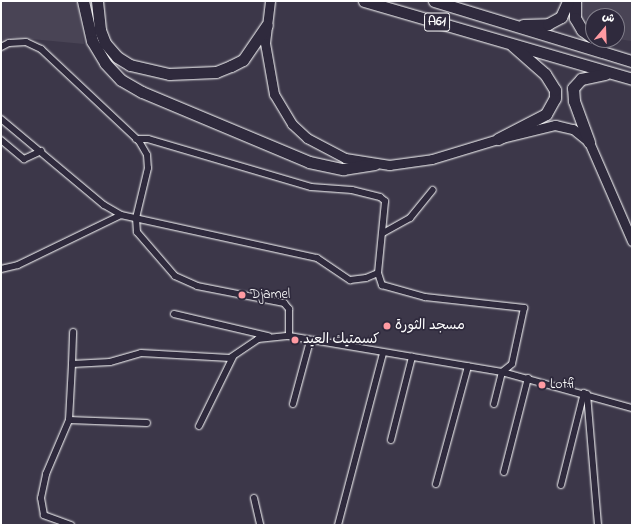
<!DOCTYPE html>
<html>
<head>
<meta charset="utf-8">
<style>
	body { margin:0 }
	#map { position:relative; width:633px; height:526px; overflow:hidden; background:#3c3749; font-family:"Indie Flower","Playpen Sans Arabic",sans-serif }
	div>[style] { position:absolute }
	.built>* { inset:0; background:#494455 }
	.roads { filter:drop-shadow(0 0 1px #fff) drop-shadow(0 0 1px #fff) }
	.minor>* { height:6px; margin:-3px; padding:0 3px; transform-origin:3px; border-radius:3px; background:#2f2a3d }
	.secondary>* { height:9px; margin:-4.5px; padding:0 4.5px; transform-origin:4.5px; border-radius:4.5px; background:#2f2a3d }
	.motorway>* { height:11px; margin:-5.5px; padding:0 5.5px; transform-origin:5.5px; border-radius:5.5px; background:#2f2a3d }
	.dots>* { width:11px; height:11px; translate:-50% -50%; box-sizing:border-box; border:2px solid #2f2a3d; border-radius:50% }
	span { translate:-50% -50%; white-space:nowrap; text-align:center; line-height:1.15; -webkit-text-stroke:3.5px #2f2a3d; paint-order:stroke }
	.shield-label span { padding:1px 3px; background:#2f2a3d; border:1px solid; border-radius:3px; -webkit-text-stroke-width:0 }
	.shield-label { font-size:13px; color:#fff; font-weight:700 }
	.poi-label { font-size:14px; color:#fff }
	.left { translate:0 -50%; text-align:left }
	.frame { position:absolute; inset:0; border:2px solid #fff; pointer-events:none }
	.north { position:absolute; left:585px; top:8px; width:40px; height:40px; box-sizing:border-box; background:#2f2a3d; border:1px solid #827f8b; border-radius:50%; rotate:19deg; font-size:11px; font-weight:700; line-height:16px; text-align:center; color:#fff }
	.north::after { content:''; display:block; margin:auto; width:14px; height:18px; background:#ff9aa2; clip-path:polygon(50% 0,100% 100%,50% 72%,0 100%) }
</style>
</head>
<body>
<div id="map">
	<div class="built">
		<div style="clip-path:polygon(1px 1px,77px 1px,84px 44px,10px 37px,1px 41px)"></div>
		<div style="clip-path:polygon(583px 1px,632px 1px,632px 41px,617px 39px,617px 16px,593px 16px,593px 28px,584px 17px)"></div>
	</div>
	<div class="roads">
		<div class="minor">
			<div style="left:1px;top:47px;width:9px;rotate:-27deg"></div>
			<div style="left:9px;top:43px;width:17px;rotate:-3deg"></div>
			<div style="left:26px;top:42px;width:17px;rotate:25deg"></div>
			<div style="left:41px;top:49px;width:134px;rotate:43.2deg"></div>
			<div style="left:139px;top:141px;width:16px;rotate:60deg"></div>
			<div style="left:147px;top:155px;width:13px;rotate:86deg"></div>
			<div style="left:148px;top:168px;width:51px;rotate:103.5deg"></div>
			<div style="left:136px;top:218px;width:14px;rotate:86deg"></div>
			<div style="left:137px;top:232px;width:58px;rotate:49.2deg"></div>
			<div style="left:175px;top:276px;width:24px;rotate:24deg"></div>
			<div style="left:197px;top:286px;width:89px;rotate:11.1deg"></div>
			<div style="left:284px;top:303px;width:8px;rotate:50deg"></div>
			<div style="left:289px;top:309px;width:27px;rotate:90deg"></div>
			<div style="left:289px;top:336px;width:216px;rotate:9.6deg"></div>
			<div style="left:502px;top:372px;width:135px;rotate:15.5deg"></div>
			<div style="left:1px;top:119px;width:134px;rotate:39.9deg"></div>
			<div style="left:104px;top:205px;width:20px;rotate:30deg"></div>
			<div style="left:121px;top:215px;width:201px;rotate:12.4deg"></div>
			<div style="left:317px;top:258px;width:40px;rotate:34deg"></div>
			<div style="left:350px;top:280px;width:16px;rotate:-7deg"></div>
			<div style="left:366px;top:278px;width:13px;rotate:-23deg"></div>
			<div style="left:378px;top:273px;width:72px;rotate:-84.4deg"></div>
			<div style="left:385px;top:201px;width:6px;rotate:-141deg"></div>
			<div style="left:380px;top:197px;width:29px;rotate:-166deg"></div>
			<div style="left:352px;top:190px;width:41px;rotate:-175.8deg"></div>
			<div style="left:311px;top:187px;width:170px;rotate:-163.6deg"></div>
			<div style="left:148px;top:139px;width:12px;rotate:180deg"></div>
			<div style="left:1px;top:140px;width:30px;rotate:40deg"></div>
			<div style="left:24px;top:159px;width:19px;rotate:-25deg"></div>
			<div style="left:383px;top:233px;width:31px;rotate:-29deg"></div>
			<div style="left:410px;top:218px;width:36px;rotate:-51deg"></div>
			<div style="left:1px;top:269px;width:17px;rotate:-13deg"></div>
			<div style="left:18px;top:265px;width:114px;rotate:-25.9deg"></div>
			<div style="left:378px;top:273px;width:13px;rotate:72deg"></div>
			<div style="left:382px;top:285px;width:45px;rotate:15.6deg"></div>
			<div style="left:425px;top:297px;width:100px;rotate:6.3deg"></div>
			<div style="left:524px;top:308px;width:57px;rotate:102.1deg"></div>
			<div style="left:512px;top:364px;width:13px;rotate:141deg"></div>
			<div style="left:502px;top:372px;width:33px;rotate:104deg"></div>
			<div style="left:174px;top:314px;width:97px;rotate:13.2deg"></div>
			<div style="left:72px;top:364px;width:32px;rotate:-88deg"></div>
			<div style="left:587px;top:394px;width:131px;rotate:85.2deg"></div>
			<div style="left:293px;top:404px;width:65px;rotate:-74.9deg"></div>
			<div style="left:69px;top:420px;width:78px;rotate:2.2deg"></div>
			<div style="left:199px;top:426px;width:77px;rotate:-63.8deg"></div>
			<div style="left:391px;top:440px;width:86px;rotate:-75.8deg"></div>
			<div style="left:504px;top:472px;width:97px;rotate:-75.7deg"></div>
			<div style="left:436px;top:484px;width:122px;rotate:-74.8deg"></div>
			<div style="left:561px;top:485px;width:95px;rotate:-76deg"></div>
			<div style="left:254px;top:498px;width:28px;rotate:77deg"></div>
			<div style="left:71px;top:525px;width:29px;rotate:-160deg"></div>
			<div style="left:44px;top:515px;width:17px;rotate:-100deg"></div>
			<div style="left:41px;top:498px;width:25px;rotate:-78deg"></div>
			<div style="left:46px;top:474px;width:59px;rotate:-66.9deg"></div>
			<div style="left:69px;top:420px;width:56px;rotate:-86.9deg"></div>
			<div style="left:72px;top:364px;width:38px;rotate:-3deg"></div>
			<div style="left:110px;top:362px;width:32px;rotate:-16deg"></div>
			<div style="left:141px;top:353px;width:89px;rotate:3.2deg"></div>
			<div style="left:230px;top:358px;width:34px;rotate:-34deg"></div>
			<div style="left:258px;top:339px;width:31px;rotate:-6deg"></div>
			<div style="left:338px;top:525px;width:178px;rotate:-75.3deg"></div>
		</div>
		<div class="secondary">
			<div style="left:270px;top:1px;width:42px;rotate:96.8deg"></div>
			<div style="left:265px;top:43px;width:52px;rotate:80deg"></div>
			<div style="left:274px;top:94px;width:35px;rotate:59deg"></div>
			<div style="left:292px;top:124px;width:21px;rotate:43deg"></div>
			<div style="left:307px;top:138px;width:43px;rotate:27.8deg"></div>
			<div style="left:345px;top:158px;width:45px;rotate:9deg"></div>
			<div style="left:389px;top:165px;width:43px;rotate:-7.9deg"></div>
			<div style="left:432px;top:159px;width:69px;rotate:-16.9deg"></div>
			<div style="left:498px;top:139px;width:59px;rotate:-13.8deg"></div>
			<div style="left:555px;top:125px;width:18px;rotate:13deg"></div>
			<div style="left:573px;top:129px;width:21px;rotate:39deg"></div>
			<div style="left:589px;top:142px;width:108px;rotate:66.5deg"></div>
		</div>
		<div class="motorway">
			<div style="left:83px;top:1px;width:41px;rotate:77.3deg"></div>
			<div style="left:92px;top:41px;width:26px;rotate:59deg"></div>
			<div style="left:105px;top:63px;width:23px;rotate:47deg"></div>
			<div style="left:121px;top:80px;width:24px;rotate:30deg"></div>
			<div style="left:142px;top:92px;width:181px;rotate:22.7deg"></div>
			<div style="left:309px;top:162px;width:35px;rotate:12deg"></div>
			<div style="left:343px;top:169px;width:32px;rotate:-9deg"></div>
			<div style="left:97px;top:1px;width:29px;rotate:84deg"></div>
			<div style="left:100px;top:30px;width:14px;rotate:69deg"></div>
			<div style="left:105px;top:43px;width:18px;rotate:49deg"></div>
			<div style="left:117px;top:57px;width:15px;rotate:32deg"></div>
			<div style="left:130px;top:65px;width:40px;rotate:13deg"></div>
			<div style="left:169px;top:74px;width:47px;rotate:-2.4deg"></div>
			<div style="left:216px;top:72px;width:16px;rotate:-22deg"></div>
			<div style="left:231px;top:66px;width:13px;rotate:-27deg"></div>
			<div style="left:243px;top:60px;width:42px;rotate:-55.6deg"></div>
			<div style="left:364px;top:1px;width:279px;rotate:16.2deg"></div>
			<div style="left:434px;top:1px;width:207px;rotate:16.9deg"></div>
			<div style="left:575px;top:1px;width:17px;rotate:90deg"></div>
			<div style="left:575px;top:18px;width:14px;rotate:60deg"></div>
			<div style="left:582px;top:30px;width:14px;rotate:36deg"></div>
			<div style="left:523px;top:25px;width:25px;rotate:-2deg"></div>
			<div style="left:548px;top:24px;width:15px;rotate:-28deg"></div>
			<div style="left:561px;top:17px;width:17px;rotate:-66deg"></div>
			<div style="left:498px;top:139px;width:54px;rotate:-27.5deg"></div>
			<div style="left:546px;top:114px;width:18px;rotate:-61deg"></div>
			<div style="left:555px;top:98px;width:8px;rotate:-90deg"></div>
			<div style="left:555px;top:90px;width:19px;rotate:-122deg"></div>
			<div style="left:545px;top:74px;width:43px;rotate:-138.8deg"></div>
			<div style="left:589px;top:142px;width:44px;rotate:-110.1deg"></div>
			<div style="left:574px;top:101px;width:13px;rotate:-94deg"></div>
			<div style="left:573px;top:88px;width:12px;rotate:-48deg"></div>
			<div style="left:581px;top:79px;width:25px;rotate:-12deg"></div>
		</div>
	</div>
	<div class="dots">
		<div style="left:242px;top:295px;background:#ff9aa2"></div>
		<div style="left:387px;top:326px;background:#ff9aa2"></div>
		<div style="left:295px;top:340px;background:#ff9aa2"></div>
		<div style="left:542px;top:385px;background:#ff9aa2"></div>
	</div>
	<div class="shield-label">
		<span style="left:437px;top:22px">A61</span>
	</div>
	<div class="poi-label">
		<span class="left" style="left:250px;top:295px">Djamel</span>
		<span class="left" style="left:395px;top:326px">مسجد الثورة</span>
		<span class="left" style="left:303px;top:340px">كسمتيك العيد</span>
		<span class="left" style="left:550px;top:385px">Lotfi</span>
	</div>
	<div class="frame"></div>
	<div class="north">ش</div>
</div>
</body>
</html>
